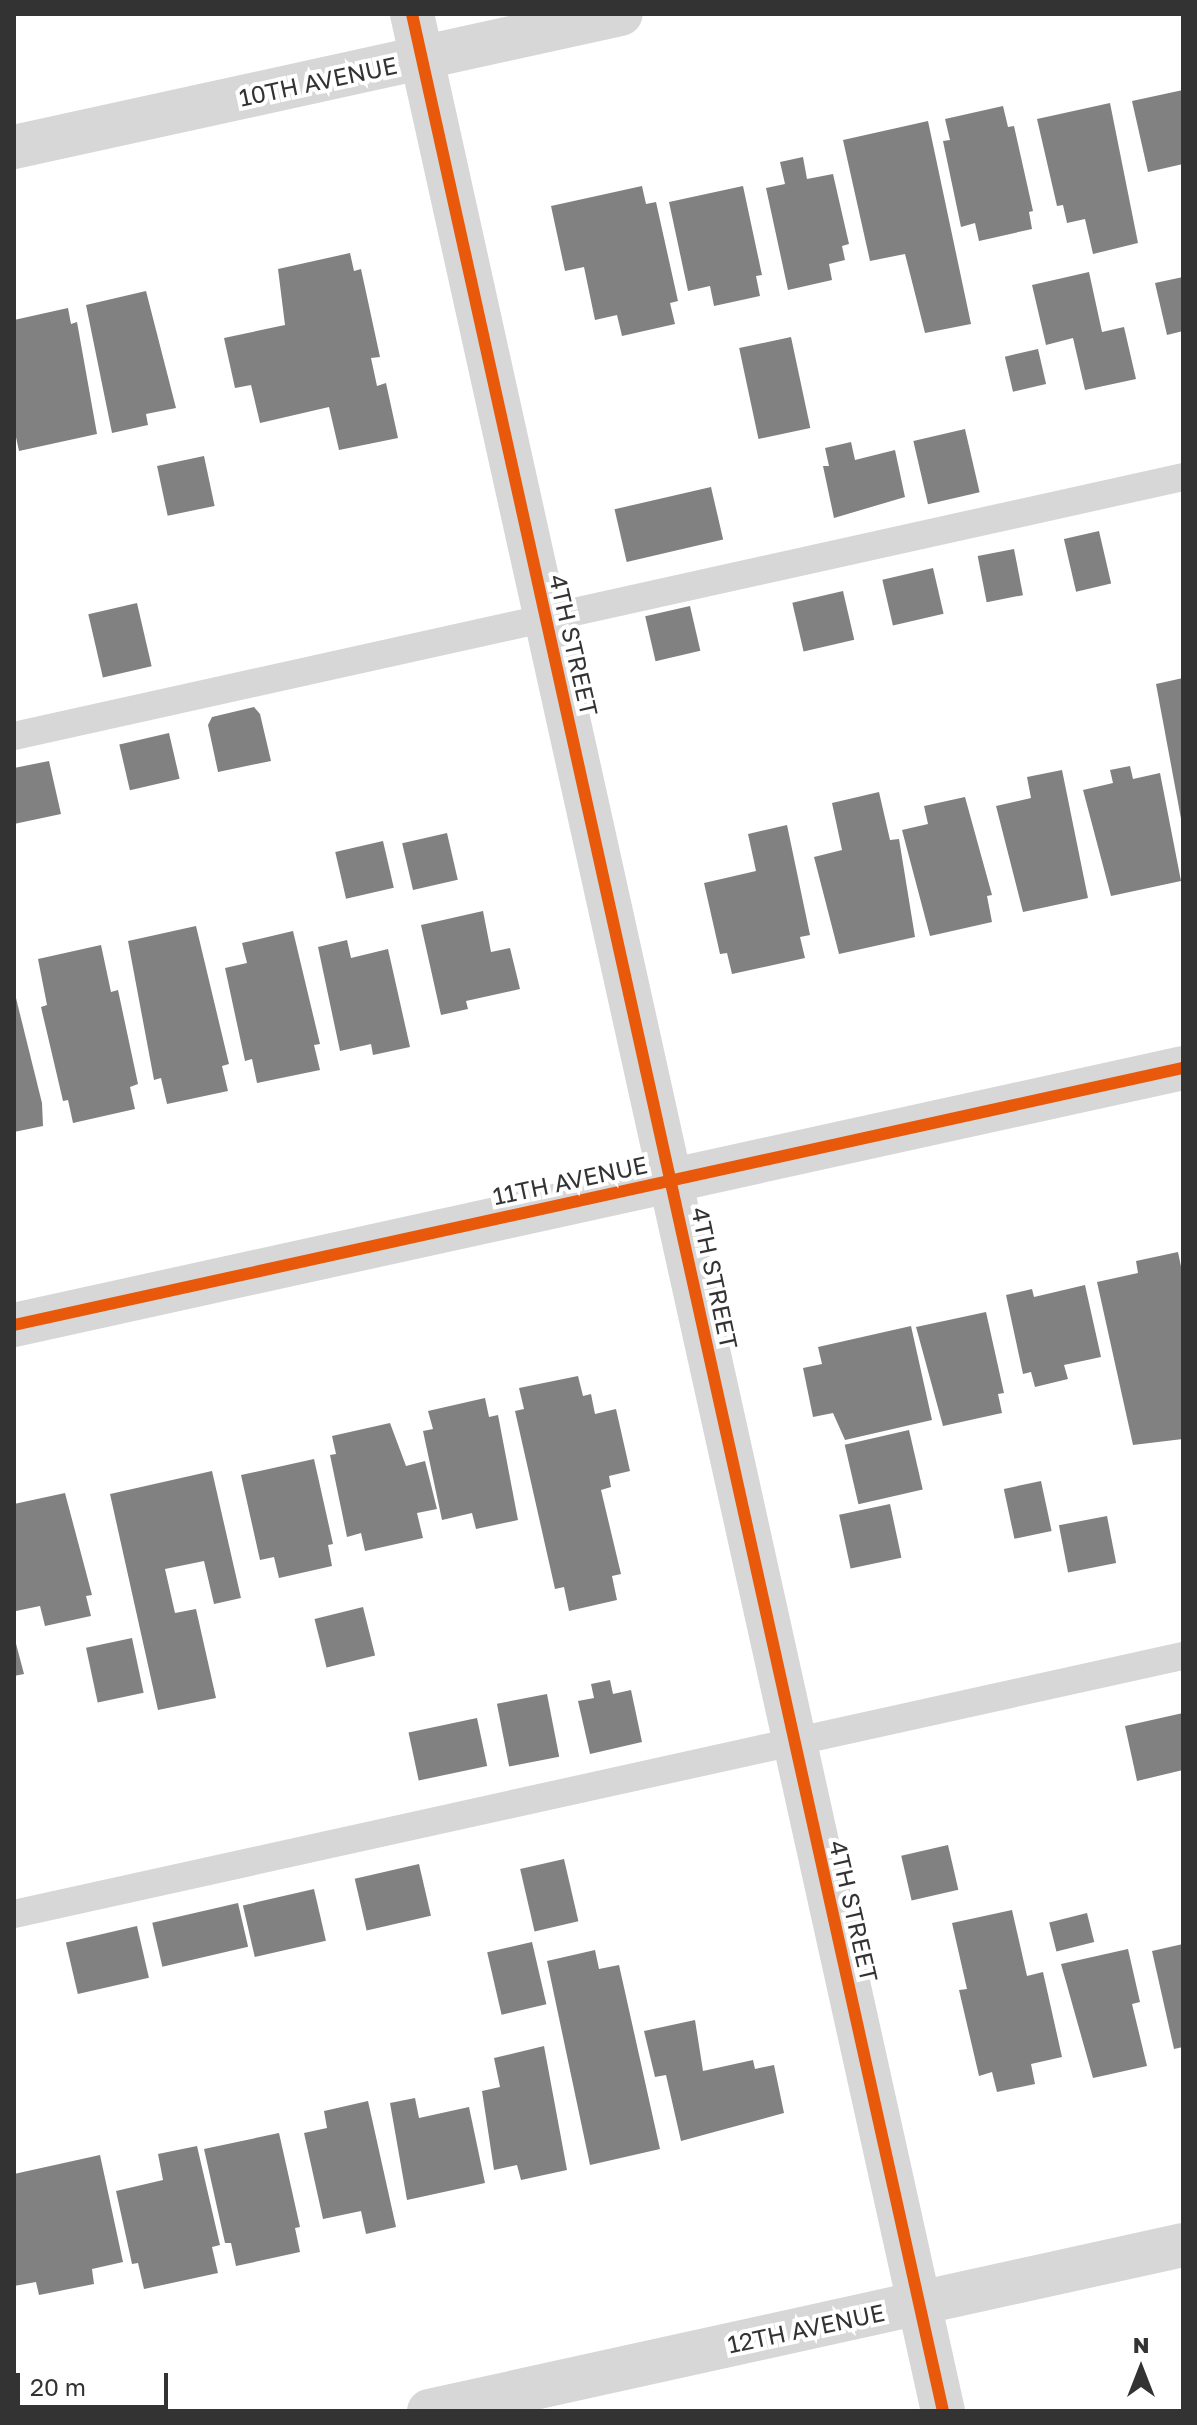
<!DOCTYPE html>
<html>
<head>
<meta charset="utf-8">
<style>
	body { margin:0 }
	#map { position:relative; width:1197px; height:2425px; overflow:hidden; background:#fff; font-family:"Golos Text",sans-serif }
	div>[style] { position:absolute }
	.building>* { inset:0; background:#818181; transform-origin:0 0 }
	.service>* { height:28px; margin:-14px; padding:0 14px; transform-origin:14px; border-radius:14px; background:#d7d7d7 }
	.minor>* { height:44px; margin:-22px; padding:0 22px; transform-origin:22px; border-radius:22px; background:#d7d7d7 }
	.cycleway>* { height:12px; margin:-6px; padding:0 6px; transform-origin:6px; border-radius:6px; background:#e8590c }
	span { translate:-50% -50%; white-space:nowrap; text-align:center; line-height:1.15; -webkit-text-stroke:8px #fff; paint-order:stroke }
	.street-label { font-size:24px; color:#333 }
	.frame { position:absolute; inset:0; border:16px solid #333; pointer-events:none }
	.north { position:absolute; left:1101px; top:2329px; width:80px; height:80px; -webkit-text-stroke:6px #fff; paint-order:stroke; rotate:0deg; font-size:22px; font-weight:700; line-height:32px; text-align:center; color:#333 }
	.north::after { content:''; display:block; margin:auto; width:28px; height:36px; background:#333; clip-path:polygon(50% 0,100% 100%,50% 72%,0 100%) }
	.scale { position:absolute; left:16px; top:2373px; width:152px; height:36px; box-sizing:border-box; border:4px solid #333; border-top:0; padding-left:10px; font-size:24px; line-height:28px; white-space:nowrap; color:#333; -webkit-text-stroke:6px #fff; paint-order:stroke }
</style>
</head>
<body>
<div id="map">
	<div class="building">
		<div style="clip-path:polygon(1183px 90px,1183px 164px,1148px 172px,1132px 101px)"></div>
		<div style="clip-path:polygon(1110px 103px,1138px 243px,1093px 254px,1085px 219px,1067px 223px,1063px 205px,1057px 206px,1037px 119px)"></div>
		<div style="clip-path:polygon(1003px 106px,1008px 127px,1014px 126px,1033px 211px,1029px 212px,1032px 229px,979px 241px,975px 223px,961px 227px,943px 141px,950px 140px,945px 119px)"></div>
		<div style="clip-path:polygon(928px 121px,971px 324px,925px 333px,905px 254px,870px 261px,843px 140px)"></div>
		<div style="clip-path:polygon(803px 157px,807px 179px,833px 174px,849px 244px,842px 246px,845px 260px,829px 264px,832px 280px,788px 290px,766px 188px,785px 184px,780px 162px)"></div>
		<div style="clip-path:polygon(642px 186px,646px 204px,656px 202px,678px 301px,670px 303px,675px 324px,622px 336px,617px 315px,595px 320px,584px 267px,565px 271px,551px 206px)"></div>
		<div style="clip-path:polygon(743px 186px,762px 275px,756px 276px,760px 296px,714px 306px,710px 286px,688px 291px,669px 202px)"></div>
		<div style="clip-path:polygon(350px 253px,354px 271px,361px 269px,380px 357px,371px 358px,377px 386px,386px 383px,398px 438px,339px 450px,329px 407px,260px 423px,251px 385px,235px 388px,224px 338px,285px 325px,278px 269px)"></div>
		<div style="clip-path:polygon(1089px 272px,1102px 332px,1124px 327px,1136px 379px,1085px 390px,1073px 338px,1046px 345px,1032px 285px)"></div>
		<div style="clip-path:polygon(1183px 277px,1183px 331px,1167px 335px,1155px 283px)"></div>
		<div style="clip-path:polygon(146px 291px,176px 408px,146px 414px,148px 425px,112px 433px,86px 305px)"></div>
		<div style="clip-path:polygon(68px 308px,71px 324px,77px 322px,97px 434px,19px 451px,14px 428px,14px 320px)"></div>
		<div style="left:791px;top:337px;width:93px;height:53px;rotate:78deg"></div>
		<div style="left:1038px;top:349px;width:36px;height:34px;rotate:77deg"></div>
		<div style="left:965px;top:429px;width:65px;height:53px;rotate:77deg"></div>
		<div style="clip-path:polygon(851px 442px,855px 460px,895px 450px,905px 497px,834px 518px,823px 466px,829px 466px,825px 448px)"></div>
		<div style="left:204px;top:456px;width:51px;height:48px;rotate:78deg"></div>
		<div style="left:711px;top:487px;width:54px;height:99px;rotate:77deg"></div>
		<div style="left:1099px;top:531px;width:54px;height:36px;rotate:77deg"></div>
		<div style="left:1014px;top:549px;width:47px;height:37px;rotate:79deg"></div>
		<div style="left:933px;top:568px;width:47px;height:52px;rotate:77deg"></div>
		<div style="left:843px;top:591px;width:50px;height:52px;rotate:77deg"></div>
		<div style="left:137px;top:603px;width:65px;height:50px;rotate:77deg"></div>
		<div style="left:690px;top:606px;width:46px;height:46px;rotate:77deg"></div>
		<div style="clip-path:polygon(1183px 678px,1183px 824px,1182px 824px,1156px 684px)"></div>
		<div style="clip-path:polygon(254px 707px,260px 714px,271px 761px,218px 772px,208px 725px,212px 717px)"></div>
		<div style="left:169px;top:733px;width:47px;height:51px;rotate:77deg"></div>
		<div style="clip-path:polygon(49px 761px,61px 814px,14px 824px,14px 768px)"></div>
		<div style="clip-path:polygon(1130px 766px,1133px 779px,1160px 773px,1181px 881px,1111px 896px,1083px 790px,1113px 783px,1110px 770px)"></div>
		<div style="clip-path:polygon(1062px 770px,1088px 898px,1023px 912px,996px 806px,1031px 798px,1027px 777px)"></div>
		<div style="clip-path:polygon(879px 792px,890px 840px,899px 839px,915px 937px,839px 954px,814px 857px,842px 850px,832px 803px)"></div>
		<div style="clip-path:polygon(965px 797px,992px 895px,987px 896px,992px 922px,930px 936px,902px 830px,928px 824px,924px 806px)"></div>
		<div style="clip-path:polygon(787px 825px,810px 935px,800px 937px,805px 958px,732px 974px,727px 953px,720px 954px,704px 883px,756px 871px,748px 834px)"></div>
		<div style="left:447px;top:833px;width:48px;height:46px;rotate:77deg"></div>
		<div style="left:383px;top:841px;width:48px;height:49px;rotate:77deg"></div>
		<div style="clip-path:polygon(483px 911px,491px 952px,510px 948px,520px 989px,466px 1001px,468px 1009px,441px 1015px,421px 925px)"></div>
		<div style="clip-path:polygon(196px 926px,229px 1064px,222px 1066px,228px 1091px,167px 1104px,161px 1078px,154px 1080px,128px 941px)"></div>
		<div style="clip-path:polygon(293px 931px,320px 1044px,314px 1045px,320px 1070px,257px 1083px,252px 1059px,245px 1061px,225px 968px,247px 963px,242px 943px)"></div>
		<div style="clip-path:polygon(347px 940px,351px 958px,388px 949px,410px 1047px,373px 1055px,371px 1044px,340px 1051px,318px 947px)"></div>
		<div style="clip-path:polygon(101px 945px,111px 992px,118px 990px,138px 1084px,130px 1087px,135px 1109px,73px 1123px,68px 1100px,63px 1101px,41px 1007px,47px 1005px,38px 959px)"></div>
		<div style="clip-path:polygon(14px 990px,42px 1103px,43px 1126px,14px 1132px)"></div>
		<div style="clip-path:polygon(1178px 1252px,1183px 1276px,1183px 1439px,1133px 1445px,1097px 1282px,1138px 1273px,1136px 1261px)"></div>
		<div style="clip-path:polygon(1085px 1285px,1101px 1357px,1064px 1365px,1068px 1379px,1035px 1387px,1031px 1372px,1023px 1374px,1006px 1295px,1032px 1289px,1034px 1297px)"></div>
		<div style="clip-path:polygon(986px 1312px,1004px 1393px,998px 1394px,1002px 1413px,943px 1426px,916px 1327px)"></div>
		<div style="clip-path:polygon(911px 1326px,932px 1420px,845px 1440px,833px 1413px,813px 1417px,803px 1368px,822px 1364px,818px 1347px)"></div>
		<div style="clip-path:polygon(578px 1376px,583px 1396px,591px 1394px,595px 1414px,616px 1409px,630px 1471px,609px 1476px,611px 1487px,601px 1490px,621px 1574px,612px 1576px,617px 1600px,569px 1611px,564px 1587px,555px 1589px,515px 1411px,524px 1409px,519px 1388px)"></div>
		<div style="clip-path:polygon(485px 1398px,489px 1417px,498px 1415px,518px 1520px,476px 1529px,472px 1513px,442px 1520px,423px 1431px,433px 1429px,428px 1411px)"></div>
		<div style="clip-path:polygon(390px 1423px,406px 1466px,425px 1461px,437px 1509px,417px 1513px,423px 1538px,365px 1551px,361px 1533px,347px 1537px,330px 1455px,336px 1454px,332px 1436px)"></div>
		<div style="left:909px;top:1430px;width:61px;height:66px;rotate:77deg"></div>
		<div style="clip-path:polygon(314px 1459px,333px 1544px,328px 1545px,332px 1566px,279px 1578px,274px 1557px,260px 1560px,241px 1475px)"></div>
		<div style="clip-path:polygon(212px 1471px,241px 1598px,214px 1604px,204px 1561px,165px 1569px,175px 1613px,196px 1609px,216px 1698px,158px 1710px,110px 1494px)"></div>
		<div style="left:1041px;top:1481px;width:51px;height:38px;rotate:78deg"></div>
		<div style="clip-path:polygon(65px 1493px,92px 1595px,86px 1596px,91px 1616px,45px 1626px,40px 1606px,16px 1611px,14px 1504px)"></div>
		<div style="left:890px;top:1504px;width:55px;height:52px;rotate:78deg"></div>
		<div style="left:1107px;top:1516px;width:48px;height:49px;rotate:79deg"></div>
		<div style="left:363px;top:1607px;width:50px;height:50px;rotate:76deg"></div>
		<div style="clip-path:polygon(14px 1636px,24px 1674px,14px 1676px)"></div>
		<div style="left:132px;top:1638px;width:56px;height:47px;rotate:78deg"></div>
		<div style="clip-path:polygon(610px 1680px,613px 1694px,631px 1690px,642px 1742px,590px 1754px,578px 1701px,594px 1698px,591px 1684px)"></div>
		<div style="left:547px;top:1694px;width:64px;height:51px;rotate:79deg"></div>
		<div style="clip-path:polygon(1183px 1713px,1183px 1770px,1137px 1781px,1125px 1726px)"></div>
		<div style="left:477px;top:1718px;width:49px;height:70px;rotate:78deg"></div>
		<div style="left:948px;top:1845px;width:46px;height:48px;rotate:77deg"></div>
		<div style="left:564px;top:1859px;width:64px;height:45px;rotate:77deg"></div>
		<div style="left:419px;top:1864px;width:53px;height:66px;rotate:77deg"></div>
		<div style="left:314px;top:1889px;width:53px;height:73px;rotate:77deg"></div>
		<div style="left:238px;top:1903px;width:45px;height:88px;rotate:77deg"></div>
		<div style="clip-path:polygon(1012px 1910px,1027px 1976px,1043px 1972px,1062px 2057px,1031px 2064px,1035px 2084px,997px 2092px,992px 2072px,979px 2076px,959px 1990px,967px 1989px,952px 1923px)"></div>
		<div style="left:1087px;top:1913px;width:30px;height:39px;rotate:76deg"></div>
		<div style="left:137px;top:1926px;width:53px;height:73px;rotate:77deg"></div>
		<div style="left:532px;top:1942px;width:64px;height:46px;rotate:77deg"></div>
		<div style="clip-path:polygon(1183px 1944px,1183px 2047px,1174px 2049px,1152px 1951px)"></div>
		<div style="clip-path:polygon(1128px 1949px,1140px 2002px,1132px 2004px,1147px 2066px,1093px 2078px,1061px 1964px)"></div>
		<div style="clip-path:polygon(595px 1950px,599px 1969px,619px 1965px,660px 2149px,590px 2165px,547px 1961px)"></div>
		<div style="clip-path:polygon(695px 2020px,703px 2071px,753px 2060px,755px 2069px,774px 2065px,784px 2113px,681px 2141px,666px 2075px,655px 2077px,644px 2031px)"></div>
		<div style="clip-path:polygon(544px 2046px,567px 2170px,521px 2180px,517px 2165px,494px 2170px,482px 2091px,500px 2087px,494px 2058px)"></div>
		<div style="clip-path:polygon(415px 2098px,419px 2118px,469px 2107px,485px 2183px,407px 2200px,390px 2103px)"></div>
		<div style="clip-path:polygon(368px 2101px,396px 2227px,366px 2234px,361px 2211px,323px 2219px,304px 2133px,327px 2128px,324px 2111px)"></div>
		<div style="clip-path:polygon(279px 2133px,300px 2227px,295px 2228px,300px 2252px,236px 2266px,231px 2243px,225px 2243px,204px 2149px)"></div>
		<div style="clip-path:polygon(197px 2146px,220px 2245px,212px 2247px,218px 2273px,144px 2289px,138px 2263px,132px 2264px,116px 2191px,163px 2180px,158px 2154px)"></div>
		<div style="clip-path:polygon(100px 2155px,123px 2262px,92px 2269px,94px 2284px,39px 2295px,36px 2282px,14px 2286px,14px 2174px)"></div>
	</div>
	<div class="service">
		<div style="left:14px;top:736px;width:1197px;rotate:-12.49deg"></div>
		<div style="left:14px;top:1914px;width:1197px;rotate:-12.45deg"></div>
	</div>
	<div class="minor">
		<div style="left:412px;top:14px;width:2455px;rotate:77.51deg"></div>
		<div style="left:14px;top:147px;width:621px;rotate:-12.36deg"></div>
		<div style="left:14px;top:1325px;width:1197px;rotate:-12.4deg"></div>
		<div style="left:429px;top:2411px;width:772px;rotate:-12.42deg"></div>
	</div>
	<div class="cycleway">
		<div style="left:412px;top:14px;width:2455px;rotate:77.51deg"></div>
		<div style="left:14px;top:1325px;width:1197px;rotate:-12.4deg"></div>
	</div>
	<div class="street-label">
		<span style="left:318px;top:81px;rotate:-12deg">10TH AVENUE</span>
		<span style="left:574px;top:645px;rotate:77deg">4TH STREET</span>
		<span style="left:570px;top:1180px;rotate:-12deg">11TH AVENUE</span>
		<span style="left:715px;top:1278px;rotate:78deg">4TH STREET</span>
		<span style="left:854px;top:1911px;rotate:77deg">4TH STREET</span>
		<span style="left:806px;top:2328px;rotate:-12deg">12TH AVENUE</span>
	</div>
	<div class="frame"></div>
	<div class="north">N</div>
	<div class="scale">20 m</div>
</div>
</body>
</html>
